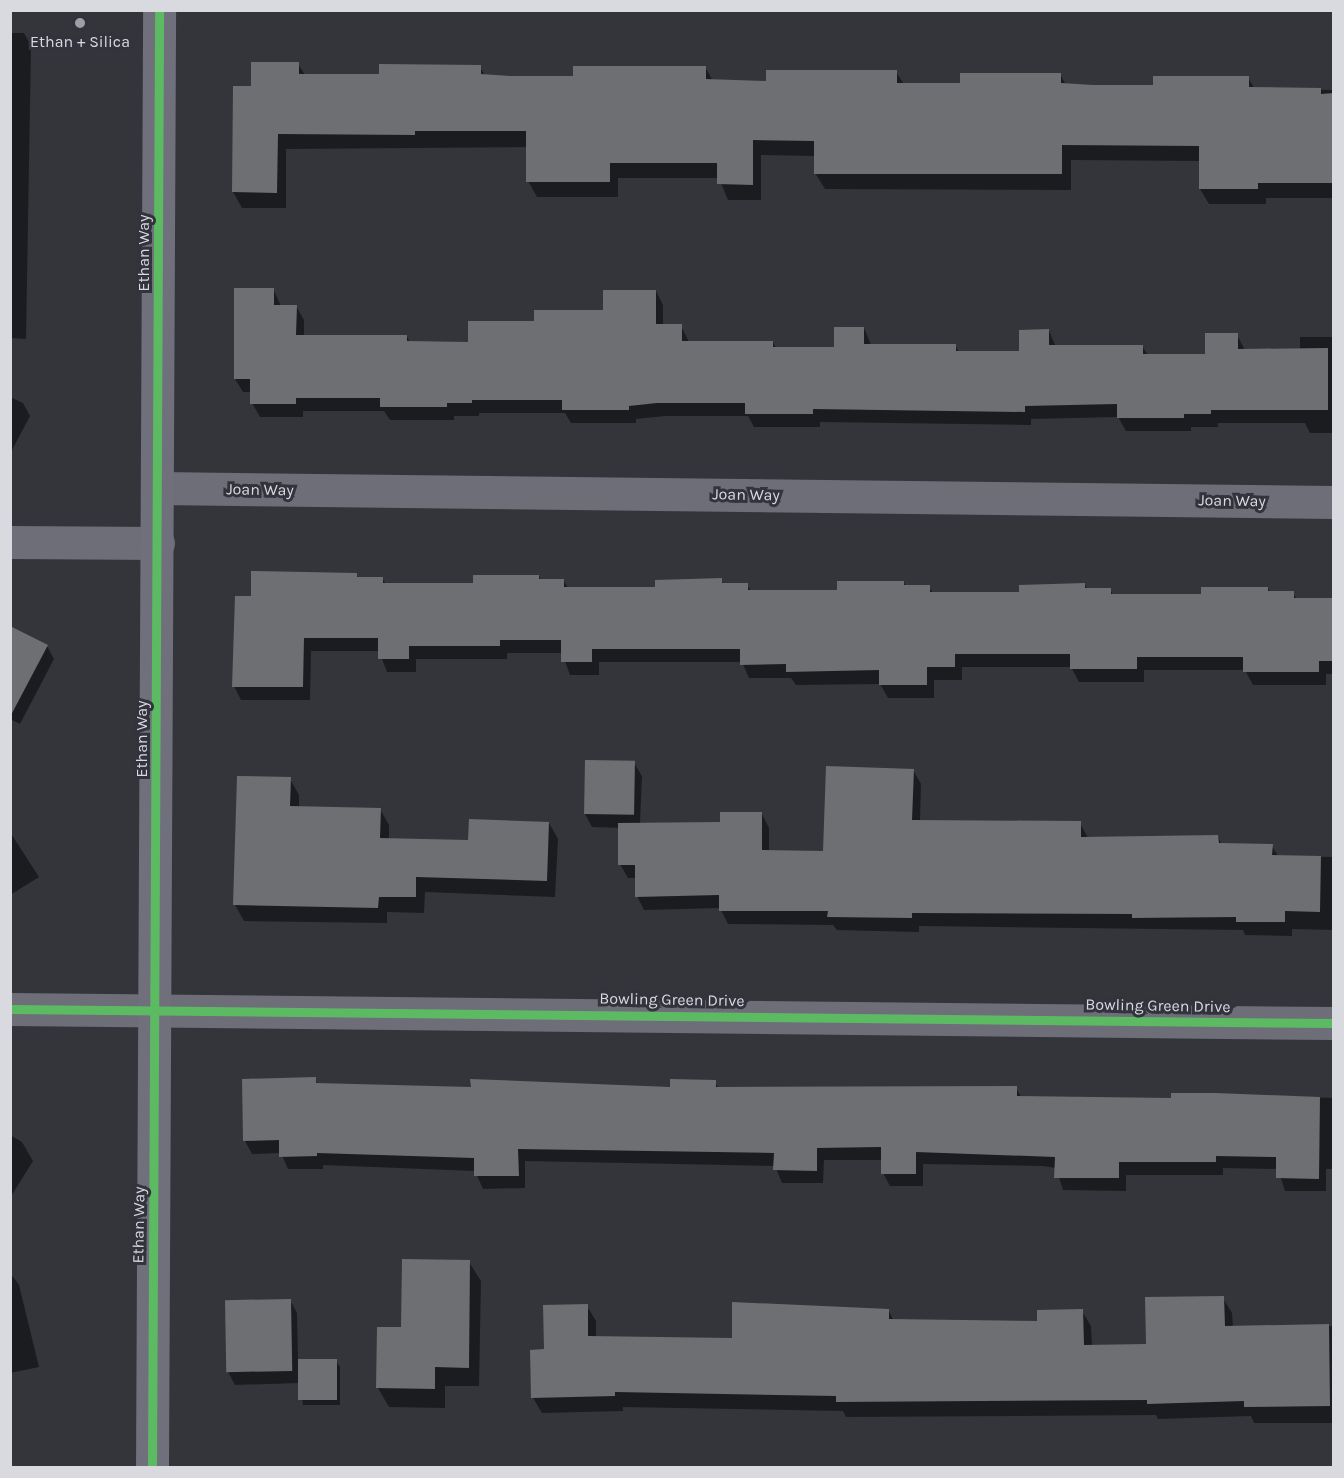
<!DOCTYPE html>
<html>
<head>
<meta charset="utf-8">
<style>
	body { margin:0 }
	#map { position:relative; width:1344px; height:1478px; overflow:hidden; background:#34353a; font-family:Karla,sans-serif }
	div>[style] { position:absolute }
	.shadow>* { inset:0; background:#0007 }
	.building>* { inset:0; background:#6e6f73; transform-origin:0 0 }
	.street>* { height:33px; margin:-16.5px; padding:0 16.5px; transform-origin:16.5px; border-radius:16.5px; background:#6d6e78 }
	.secondary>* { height:33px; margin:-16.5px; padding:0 16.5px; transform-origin:16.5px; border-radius:16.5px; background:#6f707b }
	.cycleway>* { height:9px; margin:-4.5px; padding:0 4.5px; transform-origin:4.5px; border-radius:4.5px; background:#5cba63 }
	.dots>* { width:16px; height:16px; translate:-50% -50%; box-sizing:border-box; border:3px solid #32333c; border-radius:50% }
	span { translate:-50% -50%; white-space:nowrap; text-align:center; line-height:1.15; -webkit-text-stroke:6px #32333c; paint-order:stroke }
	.poi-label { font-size:16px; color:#d9dae0 }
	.street-label { font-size:16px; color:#d9dae0 }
	.frame { position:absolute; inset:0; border:12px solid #d9dae0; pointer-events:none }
</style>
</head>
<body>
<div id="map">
	<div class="shadow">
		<div style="clip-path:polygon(10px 33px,24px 33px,31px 46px,26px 339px,10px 338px)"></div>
		<div style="clip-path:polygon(298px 64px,305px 75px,381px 75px,480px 67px,485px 76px,574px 78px,705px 67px,713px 81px,768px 82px,896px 72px,904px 84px,962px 84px,1060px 74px,1066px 85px,1154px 86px,1248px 78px,1255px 89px,1334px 90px,1334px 198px,1266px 198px,1266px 204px,1209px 204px,1200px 189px,1200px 161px,1071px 160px,1071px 190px,825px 189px,815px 173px,815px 156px,761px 155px,761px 200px,728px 200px,719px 178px,618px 178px,618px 197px,537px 197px,528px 181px,528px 147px,286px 149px,286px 208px,242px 208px,233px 192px,252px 88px)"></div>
		<div style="clip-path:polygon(273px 289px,281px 306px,296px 306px,304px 320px,304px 336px,407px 336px,410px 343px,470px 344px,535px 323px,605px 312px,656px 291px,663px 305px,663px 326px,681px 326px,689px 342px,773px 342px,776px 349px,835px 349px,864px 328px,871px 345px,955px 345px,959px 352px,1021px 352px,1049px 331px,1056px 347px,1142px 346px,1148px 355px,1207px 355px,1237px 335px,1245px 350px,1300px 349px,1300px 337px,1334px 337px,1334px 433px,1310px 433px,1305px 423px,1218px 423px,1218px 427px,1191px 427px,1191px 431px,1126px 431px,1118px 417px,1031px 419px,1031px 425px,820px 422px,820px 427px,754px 427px,748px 416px,665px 416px,636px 419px,636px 423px,571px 423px,565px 413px,479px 413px,479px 416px,454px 416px,454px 420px,390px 420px,384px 411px,303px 411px,303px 417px,260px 417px,252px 403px,252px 392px,243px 392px,235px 379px)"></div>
		<div style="clip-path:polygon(10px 397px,23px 403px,30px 416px,10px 454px)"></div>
		<div style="clip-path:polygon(356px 574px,359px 579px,383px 579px,386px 585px,475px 585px,539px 576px,541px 581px,564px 581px,568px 588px,656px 588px,721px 579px,724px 585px,747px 585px,751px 591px,839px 591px,904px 582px,906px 587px,929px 587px,933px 593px,1021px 593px,1085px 585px,1088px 590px,1110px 590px,1114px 596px,1203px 596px,1268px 588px,1270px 593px,1293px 593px,1297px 600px,1334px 600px,1334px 674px,1326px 674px,1326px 685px,1253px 685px,1245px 670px,1144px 670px,1144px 682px,1079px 682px,1071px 667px,962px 667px,962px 680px,934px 680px,934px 698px,888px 698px,880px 684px,796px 685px,791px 678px,749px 678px,742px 662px,599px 662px,599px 675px,570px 675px,562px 653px,507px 653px,507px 659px,416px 659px,416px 672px,387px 672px,379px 651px,311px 651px,310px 700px,241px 700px,234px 686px,253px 598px)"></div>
		<div style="clip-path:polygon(10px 627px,47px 646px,54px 659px,20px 724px,10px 719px)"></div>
		<div style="clip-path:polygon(586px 762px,634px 763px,642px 776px,640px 824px,721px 823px,762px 814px,769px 828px,769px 851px,825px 852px,913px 770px,921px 784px,920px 822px,1080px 823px,1088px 838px,1218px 837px,1222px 845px,1272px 846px,1278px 856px,1334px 857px,1334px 930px,1292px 929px,1292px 936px,1245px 935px,1243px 930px,919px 926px,919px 932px,837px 930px,833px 925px,728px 924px,720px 908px,644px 910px,637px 896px,636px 878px,628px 878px,620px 864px,620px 828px,592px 827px,585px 814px)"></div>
		<div style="clip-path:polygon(290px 779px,299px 795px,299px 808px,380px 809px,389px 825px,389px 840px,469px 841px,549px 823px,558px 839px,555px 897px,425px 892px,424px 913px,387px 912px,387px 923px,244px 921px,235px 905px)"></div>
		<div style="clip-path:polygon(10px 832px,39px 877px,10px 895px)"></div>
		<div style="clip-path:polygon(315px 1079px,318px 1085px,472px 1088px,472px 1080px,671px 1088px,715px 1082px,719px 1089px,1016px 1088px,1021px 1097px,1172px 1100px,1216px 1094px,1334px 1098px,1334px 1169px,1326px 1169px,1326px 1191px,1285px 1191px,1278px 1169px,1223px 1168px,1223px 1175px,1126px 1175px,1126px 1191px,1063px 1190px,1056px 1168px,1043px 1166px,923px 1164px,923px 1186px,890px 1186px,883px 1173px,883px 1160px,824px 1160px,823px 1183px,782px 1183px,775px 1166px,525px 1161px,525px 1188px,483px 1189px,475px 1171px,323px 1165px,323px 1169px,288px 1169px,281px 1153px,252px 1154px,245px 1141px)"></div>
		<div style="clip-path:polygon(10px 1135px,22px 1142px,33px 1161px,10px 1198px)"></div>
		<div style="clip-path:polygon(469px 1262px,481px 1281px,479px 1386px,445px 1386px,445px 1408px,389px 1407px,378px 1388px,402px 1329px)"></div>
		<div style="clip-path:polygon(10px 1273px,19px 1285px,39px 1367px,10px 1373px)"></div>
		<div style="clip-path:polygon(1223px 1298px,1232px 1313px,1233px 1328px,1334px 1326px,1334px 1423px,1254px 1423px,1251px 1416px,1158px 1419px,1156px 1415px,846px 1417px,843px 1411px,623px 1407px,623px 1411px,542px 1413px,533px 1398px,546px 1351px,587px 1306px,596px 1321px,596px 1338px,733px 1340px,888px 1310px,894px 1321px,1039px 1323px,1082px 1311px,1091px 1326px,1092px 1346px,1147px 1345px)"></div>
		<div style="clip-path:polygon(290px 1300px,297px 1313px,298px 1361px,336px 1361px,340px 1367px,340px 1405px,303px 1405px,300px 1383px,235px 1385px,228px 1372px)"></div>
	</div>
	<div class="building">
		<div style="clip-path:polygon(251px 62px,299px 62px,299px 74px,379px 74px,379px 64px,481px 65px,481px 74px,511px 76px,573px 76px,573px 66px,706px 66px,706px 79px,766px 81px,766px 70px,897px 70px,897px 83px,960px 83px,960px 73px,1061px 73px,1061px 83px,1093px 85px,1153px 85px,1153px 76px,1249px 76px,1249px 87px,1321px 88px,1321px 94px,1334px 93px,1334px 183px,1258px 183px,1258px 189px,1199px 189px,1199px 146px,1062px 145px,1062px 174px,814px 174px,814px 141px,753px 140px,753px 185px,717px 184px,717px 163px,610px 163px,610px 182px,526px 182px,526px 131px,415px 131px,415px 135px,278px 134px,277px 193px,232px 192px,233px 86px,251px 86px)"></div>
		<div style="clip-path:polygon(234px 288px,274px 288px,274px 305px,297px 305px,296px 335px,407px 335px,407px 341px,468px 342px,468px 321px,534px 321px,534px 310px,603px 310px,603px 290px,656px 290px,656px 324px,682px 324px,682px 341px,773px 341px,773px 347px,834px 347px,834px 327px,864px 327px,864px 344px,956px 344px,956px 351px,1019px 351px,1019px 330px,1049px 329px,1049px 345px,1143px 345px,1143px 354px,1205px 354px,1205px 333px,1238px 333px,1238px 349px,1328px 348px,1328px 410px,1211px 410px,1211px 414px,1184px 414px,1184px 418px,1117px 418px,1117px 404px,1025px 406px,1025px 412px,813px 409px,813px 414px,745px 414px,745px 403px,657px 403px,629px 406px,629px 410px,562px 410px,562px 400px,472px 400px,472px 403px,447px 403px,447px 407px,380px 407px,380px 398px,296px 398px,296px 404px,250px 404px,250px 379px,234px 379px)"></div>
		<div style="clip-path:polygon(251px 571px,357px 573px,357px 577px,383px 577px,383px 583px,473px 583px,473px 575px,539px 575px,539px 579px,564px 579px,564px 587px,655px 587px,655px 580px,722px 578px,722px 583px,748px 583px,748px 590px,837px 590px,837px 581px,904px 581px,904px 585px,930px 585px,930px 592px,1019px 592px,1019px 585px,1085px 583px,1085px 588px,1111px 588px,1111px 594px,1201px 594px,1201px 587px,1268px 587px,1268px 591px,1294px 591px,1294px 598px,1334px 598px,1334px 661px,1319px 661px,1319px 672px,1243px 672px,1243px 657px,1137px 657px,1137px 669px,1070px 669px,1070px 654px,955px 654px,955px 667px,927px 667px,927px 685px,879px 685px,879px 670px,786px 672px,786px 664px,740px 665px,740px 649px,592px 649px,592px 662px,561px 662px,561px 640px,500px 640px,500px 646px,409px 646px,409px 659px,378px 659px,378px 638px,304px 638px,303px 687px,232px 687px,235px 596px,251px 596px)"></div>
		<div style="clip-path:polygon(10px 626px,48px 645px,10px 717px)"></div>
		<div style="left:585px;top:760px;width:50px;height:54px;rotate:1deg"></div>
		<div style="clip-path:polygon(826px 766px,914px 769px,912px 820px,1081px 821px,1081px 837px,1218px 835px,1219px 843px,1273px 844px,1272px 855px,1321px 856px,1320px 912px,1285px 911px,1285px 922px,1236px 922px,1236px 917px,1132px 918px,1132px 914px,912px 913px,912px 918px,827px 917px,828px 911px,719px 911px,719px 895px,635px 897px,635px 865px,618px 865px,618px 823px,720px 822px,720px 812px,762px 812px,762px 850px,823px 851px)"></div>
		<div style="clip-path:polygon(237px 776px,291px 777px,290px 806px,381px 808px,380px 838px,468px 840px,469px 819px,549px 822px,547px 881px,416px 877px,416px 897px,379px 897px,378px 908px,233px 905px)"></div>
		<div style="clip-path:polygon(316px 1077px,316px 1083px,471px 1087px,470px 1079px,670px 1087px,670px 1079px,716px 1080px,716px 1087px,1017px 1086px,1017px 1096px,1171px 1098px,1171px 1093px,1216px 1093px,1320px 1097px,1319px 1179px,1276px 1178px,1276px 1157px,1216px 1156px,1216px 1162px,1119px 1162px,1119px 1178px,1054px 1178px,1055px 1157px,916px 1152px,916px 1174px,881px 1174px,881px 1147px,817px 1148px,817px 1171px,773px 1170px,774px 1153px,518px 1149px,519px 1176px,474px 1176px,474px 1158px,317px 1153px,317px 1156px,279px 1157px,279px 1140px,243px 1141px,242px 1079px)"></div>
		<div style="clip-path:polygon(402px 1259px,470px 1260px,469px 1368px,435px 1367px,435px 1389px,376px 1388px,377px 1327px,401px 1327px)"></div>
		<div style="clip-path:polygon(1224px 1296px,1225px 1326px,1329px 1324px,1330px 1406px,1244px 1407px,1244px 1401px,1147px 1404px,1147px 1400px,836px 1402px,836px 1396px,615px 1392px,615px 1396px,531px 1398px,530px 1350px,544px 1349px,543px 1305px,588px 1304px,588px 1336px,732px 1338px,732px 1302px,889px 1309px,889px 1319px,1037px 1321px,1037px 1310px,1083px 1309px,1084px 1345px,1146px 1344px,1145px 1297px)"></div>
		<div style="left:291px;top:1299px;width:72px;height:66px;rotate:89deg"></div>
		<div style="left:298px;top:1359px;width:39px;height:41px"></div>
	</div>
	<div class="street">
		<div style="left:158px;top:488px;width:1176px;rotate:0.68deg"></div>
		<div style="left:10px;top:542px;width:148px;rotate:0.4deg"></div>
		<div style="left:10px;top:1009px;width:1324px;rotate:0.61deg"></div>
	</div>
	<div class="secondary">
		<div style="left:152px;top:1468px;width:1458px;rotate:-89.72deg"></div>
	</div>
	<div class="cycleway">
		<div style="left:10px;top:1009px;width:1324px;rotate:0.61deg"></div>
		<div style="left:152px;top:1468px;width:1458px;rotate:-89.72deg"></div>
	</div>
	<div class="dots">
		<div style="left:80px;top:23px;background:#9fa0a6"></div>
	</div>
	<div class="poi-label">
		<span style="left:80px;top:42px">Ethan + Silica</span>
	</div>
	<div class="street-label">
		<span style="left:144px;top:253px;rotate:-90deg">Ethan Way</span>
		<span style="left:260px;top:490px;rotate:1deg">Joan Way</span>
		<span style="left:746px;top:495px;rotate:1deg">Joan Way</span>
		<span style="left:1232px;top:501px;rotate:1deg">Joan Way</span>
		<span style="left:142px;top:739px;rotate:-90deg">Ethan Way</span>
		<span style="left:672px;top:1000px;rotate:1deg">Bowling Green Drive</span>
		<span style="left:1158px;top:1006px;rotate:1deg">Bowling Green Drive</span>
		<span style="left:139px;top:1225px;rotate:-89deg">Ethan Way</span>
	</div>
	<div class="frame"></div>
</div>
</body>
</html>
